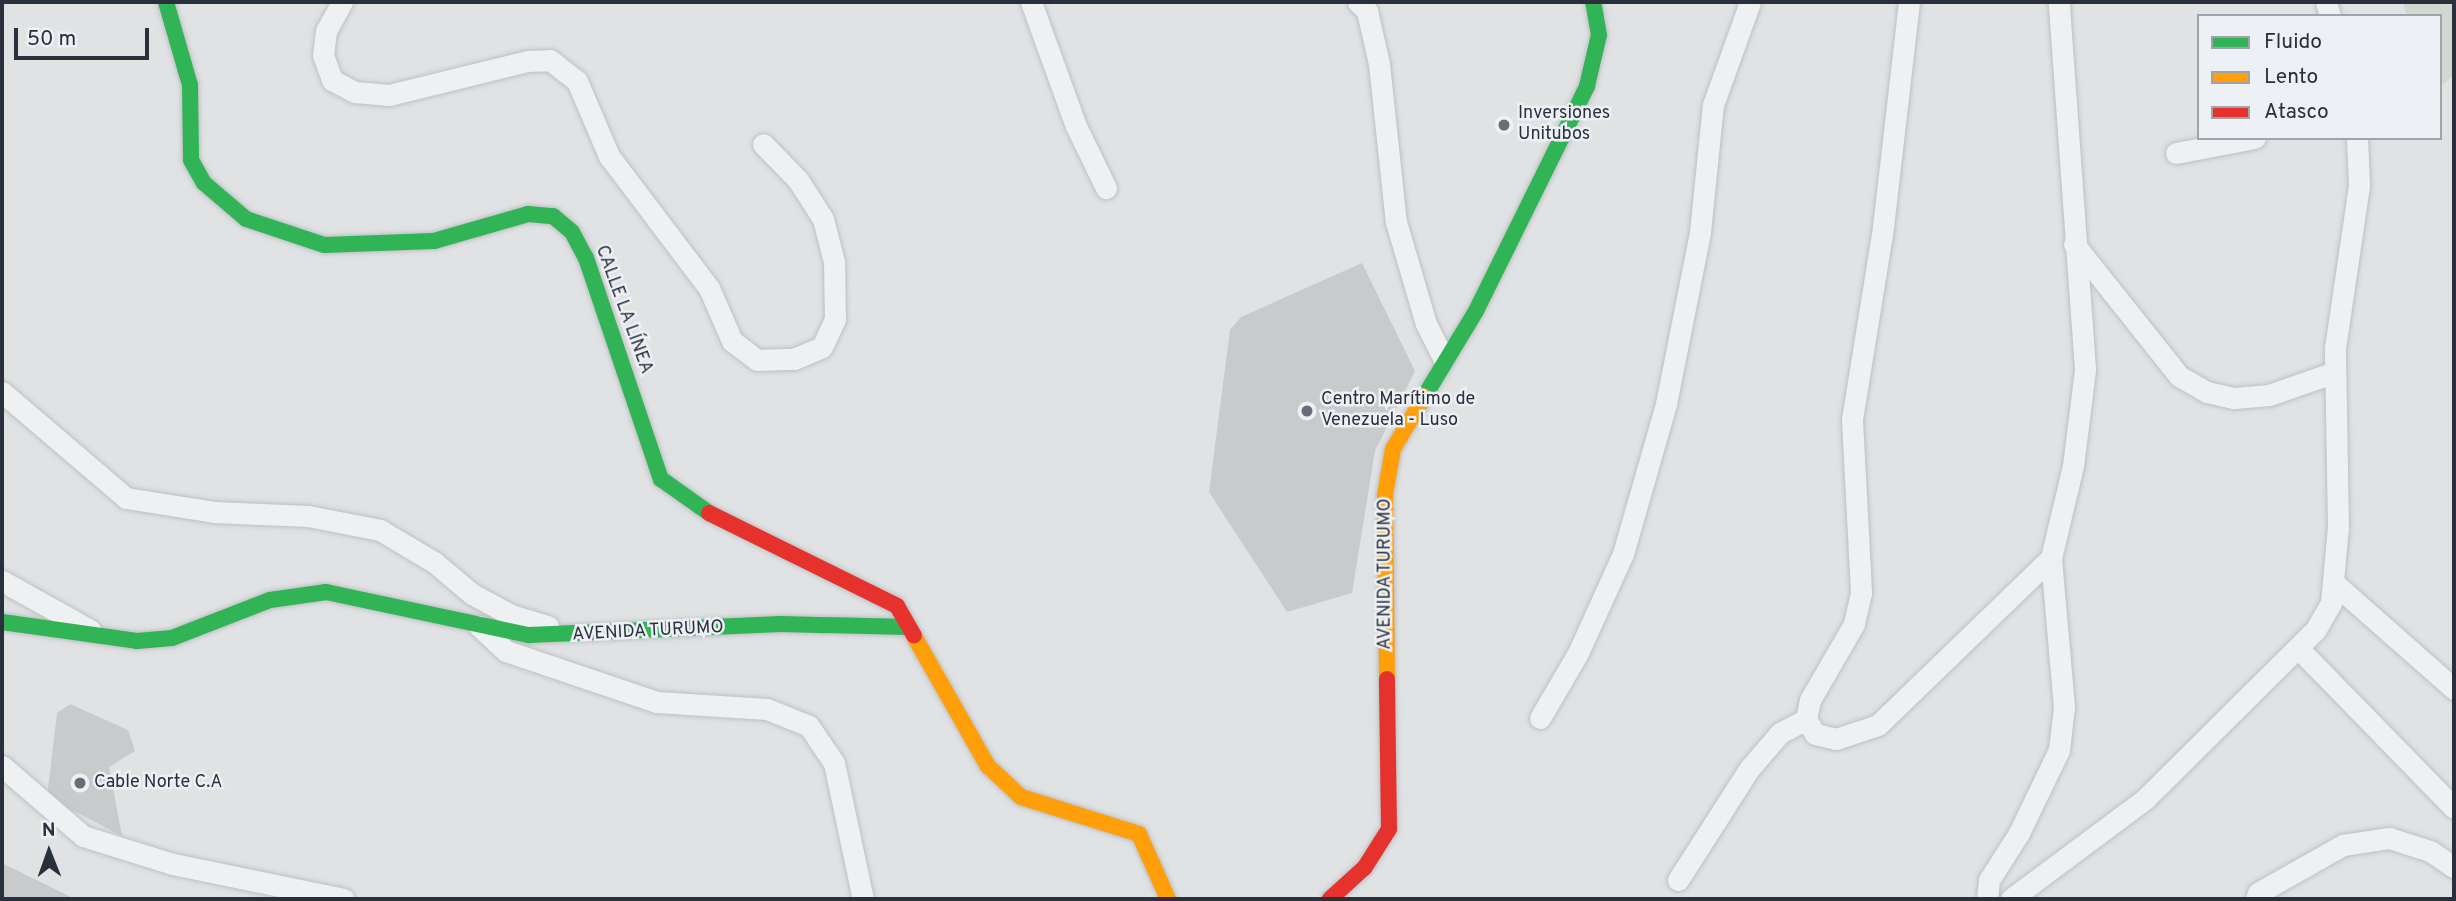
<!DOCTYPE html>
<html>
<head>
<meta charset="utf-8">
<style>
	body { margin:0 }
	#map { position:relative; width:2456px; height:901px; overflow:hidden; background:#e0e2e4; font-family:Overpass,sans-serif }
	div>[style] { position:absolute }
	.green>* { inset:0; background:#d0d8d0 }
	.building>* { inset:0; background:#c8cacc }
	.roads { filter:drop-shadow(0 0 2px #bec0c2) drop-shadow(0 0 2px #bec0c2) }
	.street>* { height:21px; margin:-10.5px; padding:0 10.5px; transform-origin:10.5px; border-radius:10.5px; background:#eff0f1 }
	.fast>* { height:16px; margin:-8px; padding:0 8px; transform-origin:8px; border-radius:8px; background:#30b455 }
	.slow>* { height:16px; margin:-8px; padding:0 8px; transform-origin:8px; border-radius:8px; background:#ff9f0a }
	.jam>* { height:16px; margin:-8px; padding:0 8px; transform-origin:8px; border-radius:8px; background:#e5322d }
	.dots>* { width:19px; height:19px; translate:-50% -50%; box-sizing:border-box; border:4px solid #edf0f4; border-radius:50% }
	span { translate:-50% -50%; white-space:nowrap; text-align:center; line-height:1.15; -webkit-text-stroke:5px #edf0f4; paint-order:stroke }
	.poi-label { font-size:18px; color:#292f3b }
	.left { translate:0 -50%; text-align:left }
	.street-label { font-size:18px; color:#292f3b }
	.frame { position:absolute; inset:0; border:4px solid #292f3b; pointer-events:none }
	.legend { position:absolute; left:2197px; top:14px; width:245px; height:126px; box-sizing:border-box; background:#edf0f4; border:2px solid #9fa3aa; margin:0; padding:9px 12px; list-style:none; font-size:21px; color:#292f3b }
	.legend li { display:flex; align-items:center; gap:14px; height:35px }
	.legend b { width:35px; border:2px solid #9fa3aa }
	.north { position:absolute; left:14px; top:817px; width:70px; height:70px; -webkit-text-stroke:5px #edf0f4; paint-order:stroke; rotate:359deg; font-size:19px; font-weight:700; line-height:28px; text-align:center; color:#292f3b }
	.north::after { content:''; display:block; margin:auto; width:24px; height:32px; background:#292f3b; clip-path:polygon(50% 0,100% 100%,50% 72%,0 100%) }
	.scale { position:absolute; left:14px; top:28px; width:135px; height:32px; box-sizing:border-box; border:4px solid #292f3b; border-top:0; padding-left:9px; font-size:21px; line-height:24px; white-space:nowrap; color:#292f3b; -webkit-text-stroke:5px #edf0f4; paint-order:stroke }
</style>
</head>
<body>
<div id="map">
	<div class="green">
		<div style="clip-path:polygon(2403px 2px,2454px 2px,2454px 75px,2440px 87px,2440px 16px,2407px 16px)"></div>
	</div>
	<div class="building">
		<div style="clip-path:polygon(1362px 263px,1415px 371px,1375px 451px,1352px 593px,1287px 612px,1209px 492px,1230px 330px,1241px 317px)"></div>
		<div style="clip-path:polygon(70px 704px,128px 730px,135px 751px,109px 767px,122px 836px,47px 797px,57px 713px)"></div>
		<div style="clip-path:polygon(2px 863px,75px 899px,2px 899px)"></div>
	</div>
	<div class="roads">
		<div class="street">
			<div style="left:342px;top:2px;width:33px;rotate:119deg"></div>
			<div style="left:326px;top:31px;width:24px;rotate:97deg"></div>
			<div style="left:323px;top:55px;width:27px;rotate:70deg"></div>
			<div style="left:332px;top:80px;width:26px;rotate:28deg"></div>
			<div style="left:355px;top:92px;width:34px;rotate:5deg"></div>
			<div style="left:389px;top:95px;width:142px;rotate:-13.8deg"></div>
			<div style="left:527px;top:61px;width:23px;rotate:-2deg"></div>
			<div style="left:550px;top:60px;width:34px;rotate:38deg"></div>
			<div style="left:577px;top:81px;width:82px;rotate:66.9deg"></div>
			<div style="left:609px;top:156px;width:166px;rotate:52.9deg"></div>
			<div style="left:709px;top:288px;width:58px;rotate:66.5deg"></div>
			<div style="left:732px;top:341px;width:31px;rotate:37deg"></div>
			<div style="left:757px;top:360px;width:37px;rotate:-2deg"></div>
			<div style="left:794px;top:359px;width:30px;rotate:-23deg"></div>
			<div style="left:822px;top:347px;width:31px;rotate:-65deg"></div>
			<div style="left:835px;top:319px;width:57px;rotate:-91deg"></div>
			<div style="left:834px;top:262px;width:44px;rotate:-104.3deg"></div>
			<div style="left:823px;top:219px;width:46px;rotate:-122.7deg"></div>
			<div style="left:798px;top:180px;width:50px;rotate:-134.2deg"></div>
			<div style="left:1031px;top:2px;width:132px;rotate:70.1deg"></div>
			<div style="left:1076px;top:126px;width:69px;rotate:64.2deg"></div>
			<div style="left:1358px;top:2px;width:13px;rotate:45deg"></div>
			<div style="left:1367px;top:11px;width:54px;rotate:77.2deg"></div>
			<div style="left:1379px;top:64px;width:159px;rotate:83.9deg"></div>
			<div style="left:1396px;top:222px;width:106px;rotate:73.6deg"></div>
			<div style="left:1426px;top:324px;width:38px;rotate:63deg"></div>
			<div style="left:1909px;top:2px;width:234px;rotate:96.6deg"></div>
			<div style="left:1882px;top:234px;width:188px;rotate:99.2deg"></div>
			<div style="left:1852px;top:420px;width:173px;rotate:87deg"></div>
			<div style="left:1861px;top:593px;width:32px;rotate:103deg"></div>
			<div style="left:1854px;top:624px;width:88px;rotate:120.1deg"></div>
			<div style="left:1810px;top:700px;width:19px;rotate:102deg"></div>
			<div style="left:1806px;top:719px;width:17px;rotate:59deg"></div>
			<div style="left:1815px;top:734px;width:22px;rotate:13deg"></div>
			<div style="left:1836px;top:739px;width:44px;rotate:-18.4deg"></div>
			<div style="left:1878px;top:725px;width:240px;rotate:-44deg"></div>
			<div style="left:2326px;top:2px;width:15px;rotate:74deg"></div>
			<div style="left:2176px;top:153px;width:80px;rotate:-10.8deg"></div>
			<div style="left:2074px;top:244px;width:169px;rotate:51.5deg"></div>
			<div style="left:2179px;top:376px;width:32px;rotate:30deg"></div>
			<div style="left:2207px;top:392px;width:28px;rotate:13deg"></div>
			<div style="left:2234px;top:398px;width:35px;rotate:-5deg"></div>
			<div style="left:2269px;top:395px;width:70px;rotate:-19.2deg"></div>
			<div style="left:2px;top:392px;width:163px;rotate:40.5deg"></div>
			<div style="left:126px;top:498px;width:89px;rotate:9deg"></div>
			<div style="left:214px;top:512px;width:94px;rotate:2.4deg"></div>
			<div style="left:308px;top:516px;width:73px;rotate:11deg"></div>
			<div style="left:380px;top:530px;width:63px;rotate:30.7deg"></div>
			<div style="left:434px;top:562px;width:50px;rotate:40.1deg"></div>
			<div style="left:472px;top:594px;width:44px;rotate:28.3deg"></div>
			<div style="left:511px;top:615px;width:39px;rotate:17deg"></div>
			<div style="left:2px;top:581px;width:101px;rotate:29.1deg"></div>
			<div style="left:2335px;top:584px;width:159px;rotate:41.4deg"></div>
			<div style="left:479px;top:626px;width:37px;rotate:43deg"></div>
			<div style="left:506px;top:651px;width:159px;rotate:18.7deg"></div>
			<div style="left:657px;top:702px;width:110px;rotate:3.6deg"></div>
			<div style="left:767px;top:709px;width:45px;rotate:22deg"></div>
			<div style="left:809px;top:726px;width:45px;rotate:56deg"></div>
			<div style="left:834px;top:763px;width:139px;rotate:78deg"></div>
			<div style="left:2298px;top:648px;width:223px;rotate:45.7deg"></div>
			<div style="left:1540px;top:718px;width:75px;rotate:-59.7deg"></div>
			<div style="left:1578px;top:653px;width:109px;rotate:-65.6deg"></div>
			<div style="left:1623px;top:554px;width:156px;rotate:-74deg"></div>
			<div style="left:1666px;top:404px;width:175px;rotate:-78.8deg"></div>
			<div style="left:1700px;top:232px;width:128px;rotate:-84.2deg"></div>
			<div style="left:1713px;top:105px;width:109px;rotate:-70.2deg"></div>
			<div style="left:2px;top:766px;width:107px;rotate:40.8deg"></div>
			<div style="left:83px;top:836px;width:94px;rotate:17.3deg"></div>
			<div style="left:173px;top:864px;width:174px;rotate:11.6deg"></div>
			<div style="left:1678px;top:880px;width:132px;rotate:-57.4deg"></div>
			<div style="left:1749px;top:769px;width:48px;rotate:-49.3deg"></div>
			<div style="left:1780px;top:733px;width:30px;rotate:-28deg"></div>
			<div style="left:1987px;top:899px;width:19px;rotate:-84deg"></div>
			<div style="left:1989px;top:880px;width:56px;rotate:-57.4deg"></div>
			<div style="left:2019px;top:833px;width:92px;rotate:-64.3deg"></div>
			<div style="left:2059px;top:750px;width:43px;rotate:-83.4deg"></div>
			<div style="left:2064px;top:707px;width:150px;rotate:-95deg"></div>
			<div style="left:2051px;top:558px;width:95px;rotate:-76.6deg"></div>
			<div style="left:2073px;top:466px;width:98px;rotate:-82.9deg"></div>
			<div style="left:2085px;top:369px;width:368px;rotate:-94.1deg"></div>
			<div style="left:2011px;top:899px;width:167px;rotate:-36.7deg"></div>
			<div style="left:2145px;top:799px;width:241px;rotate:-44.8deg"></div>
			<div style="left:2316px;top:629px;width:30px;rotate:-60deg"></div>
			<div style="left:2331px;top:603px;width:77px;rotate:-84.8deg"></div>
			<div style="left:2338px;top:526px;width:178px;rotate:-91deg"></div>
			<div style="left:2335px;top:348px;width:164px;rotate:-81.6deg"></div>
			<div style="left:2359px;top:186px;width:48px;rotate:-92.4deg"></div>
			<div style="left:2256px;top:899px;width:6px;rotate:-72deg"></div>
			<div style="left:2258px;top:893px;width:98px;rotate:-29.5deg"></div>
			<div style="left:2343px;top:845px;width:47px;rotate:-8.7deg"></div>
			<div style="left:2389px;top:838px;width:43px;rotate:17.6deg"></div>
			<div style="left:2430px;top:851px;width:29px;rotate:34deg"></div>
		</div>
		<div class="fast">
			<div style="left:166px;top:2px;width:86px;rotate:73.9deg"></div>
			<div style="left:190px;top:85px;width:75px;rotate:89.2deg"></div>
			<div style="left:191px;top:160px;width:26px;rotate:61deg"></div>
			<div style="left:204px;top:183px;width:55px;rotate:40.6deg"></div>
			<div style="left:246px;top:219px;width:82px;rotate:18.4deg"></div>
			<div style="left:324px;top:245px;width:110px;rotate:-2.1deg"></div>
			<div style="left:434px;top:241px;width:98px;rotate:-16deg"></div>
			<div style="left:528px;top:214px;width:25px;rotate:5deg"></div>
			<div style="left:553px;top:216px;width:25px;rotate:40deg"></div>
			<div style="left:572px;top:232px;width:30px;rotate:62deg"></div>
			<div style="left:586px;top:258px;width:233px;rotate:71.3deg"></div>
			<div style="left:661px;top:479px;width:59px;rotate:35.3deg"></div>
			<div style="left:1424px;top:397px;width:100px;rotate:-58.8deg"></div>
			<div style="left:1476px;top:311px;width:251px;rotate:-63.7deg"></div>
			<div style="left:1587px;top:86px;width:52px;rotate:-76.8deg"></div>
			<div style="left:1599px;top:35px;width:34px;rotate:-100deg"></div>
			<div style="left:2px;top:622px;width:136px;rotate:8deg"></div>
			<div style="left:137px;top:641px;width:35px;rotate:-5deg"></div>
			<div style="left:172px;top:638px;width:105px;rotate:-21.2deg"></div>
			<div style="left:270px;top:600px;width:57px;rotate:-8.1deg"></div>
			<div style="left:326px;top:592px;width:208px;rotate:12deg"></div>
			<div style="left:529px;top:635px;width:252px;rotate:-2.5deg"></div>
			<div style="left:781px;top:624px;width:127px;rotate:1.4deg"></div>
		</div>
		<div class="slow">
			<div style="left:914px;top:636px;width:150px;rotate:60.4deg"></div>
			<div style="left:988px;top:766px;width:45px;rotate:43.2deg"></div>
			<div style="left:1021px;top:797px;width:124px;rotate:17.4deg"></div>
			<div style="left:1139px;top:834px;width:71px;rotate:66deg"></div>
			<div style="left:1387px;top:679px;width:184px;rotate:-90.6deg"></div>
			<div style="left:1385px;top:495px;width:47px;rotate:-80.1deg"></div>
			<div style="left:1393px;top:449px;width:61px;rotate:-59.2deg"></div>
		</div>
		<div class="jam">
			<div style="left:709px;top:513px;width:210px;rotate:26.3deg"></div>
			<div style="left:897px;top:606px;width:34px;rotate:60deg"></div>
			<div style="left:1330px;top:899px;width:47px;rotate:-42.4deg"></div>
			<div style="left:1365px;top:867px;width:45px;rotate:-57.7deg"></div>
			<div style="left:1389px;top:829px;width:150px;rotate:-90.8deg"></div>
		</div>
	</div>
	<div class="dots">
		<div style="left:1504px;top:125px;background:#696e76"></div>
		<div style="left:1307px;top:411px;background:#696e76"></div>
		<div style="left:80px;top:783px;background:#696e76"></div>
	</div>
	<div class="poi-label">
		<span class="left" style="left:1518px;top:125px">Inversiones<br>Unitubos</span>
		<span class="left" style="left:1321px;top:411px">Centro Marítimo de<br>Venezuela - Luso</span>
		<span class="left" style="left:94px;top:783px">Cable Norte C.A</span>
	</div>
	<div class="street-label">
		<span style="left:623px;top:310px;rotate:70deg">CALLE LA LÍNEA</span>
		<span style="left:1386px;top:574px;rotate:-90deg">AVENIDA TURUMO</span>
		<span style="left:648px;top:632px;rotate:-3deg">AVENIDA TURUMO</span>
	</div>
	<div class="frame"></div>
	<ul class="legend">
	<li><b style="height:9px;background:#30b455"></b>Fluido</li>
	<li><b style="height:9px;background:#ff9f0a"></b>Lento</li>
	<li><b style="height:9px;background:#e5322d"></b>Atasco</li>
	</ul>
	<div class="north">N</div>
	<div class="scale">50 m</div>
</div>
</body>
</html>
